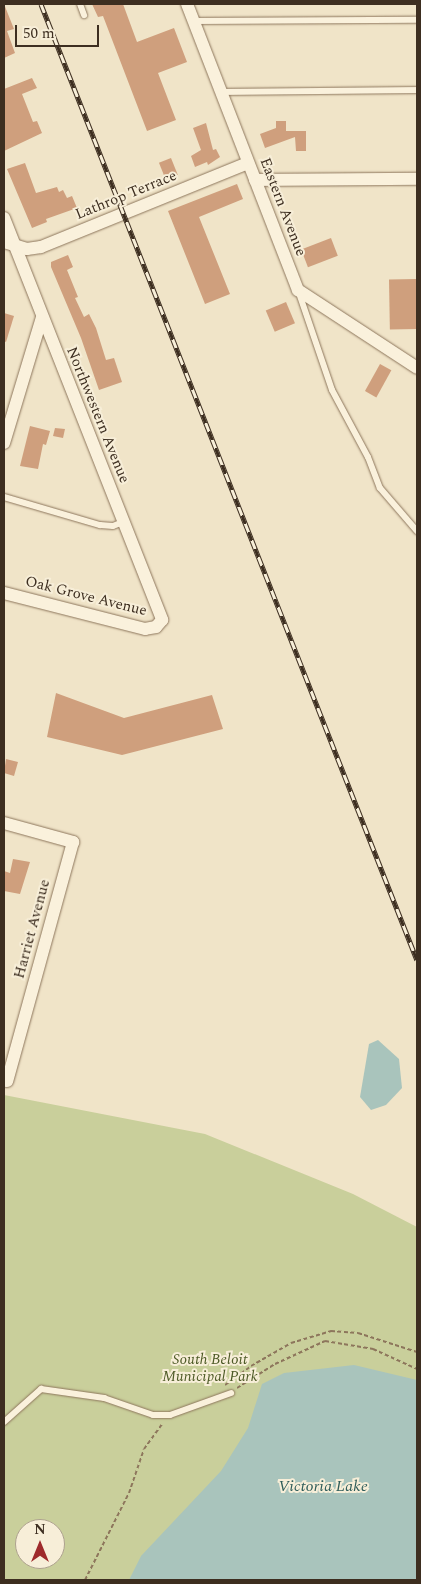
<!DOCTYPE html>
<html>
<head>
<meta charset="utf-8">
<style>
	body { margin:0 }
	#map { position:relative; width:421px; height:1584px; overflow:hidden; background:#f0e4c8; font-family:Spectral,serif }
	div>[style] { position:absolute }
	.green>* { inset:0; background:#c9cf9b }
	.water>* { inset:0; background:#a9c4bc }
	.building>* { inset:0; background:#cf9f7d; transform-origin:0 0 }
	.path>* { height:2px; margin-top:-1px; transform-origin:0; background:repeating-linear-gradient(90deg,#8d765c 0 4px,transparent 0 6.5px) }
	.roads { filter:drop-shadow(0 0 1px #8d765c) drop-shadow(0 0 1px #8d765c) }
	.service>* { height:6px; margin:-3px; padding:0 3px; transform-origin:3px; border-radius:3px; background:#faf1dc }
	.minor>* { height:12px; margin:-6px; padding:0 6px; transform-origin:6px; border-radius:6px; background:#faf1dc }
	.rail>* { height:5px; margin-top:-2.5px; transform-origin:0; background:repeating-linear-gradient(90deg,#f7eed8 0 9px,#3d2e20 0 18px); box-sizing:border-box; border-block:1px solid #3d2e20 }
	span { translate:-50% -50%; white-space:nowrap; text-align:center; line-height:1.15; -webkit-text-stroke:4px #f7eed8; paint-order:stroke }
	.street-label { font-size:15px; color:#3d2e20 }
	.park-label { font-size:15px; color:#4d5a26; font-style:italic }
	.water-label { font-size:16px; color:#2f5d5a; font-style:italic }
	.frame { position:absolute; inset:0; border:5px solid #3d2e20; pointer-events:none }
	.north { position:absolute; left:15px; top:1519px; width:50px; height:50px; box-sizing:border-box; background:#f7eed8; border:1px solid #ada18e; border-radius:50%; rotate:0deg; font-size:14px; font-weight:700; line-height:20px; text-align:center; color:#3d2e20 }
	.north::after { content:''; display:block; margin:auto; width:18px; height:22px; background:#9e2a2b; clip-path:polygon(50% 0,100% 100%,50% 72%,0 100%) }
	.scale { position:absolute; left:15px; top:25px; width:84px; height:22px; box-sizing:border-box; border:2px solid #3d2e20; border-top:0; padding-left:6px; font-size:15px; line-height:18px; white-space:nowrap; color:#3d2e20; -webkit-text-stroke:4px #f7eed8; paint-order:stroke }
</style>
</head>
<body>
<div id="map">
	<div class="green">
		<div style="clip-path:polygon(evenodd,4px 1095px,205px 1134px,353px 1194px,417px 1227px,417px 1580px,4px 1580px,4px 1095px,25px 1529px,55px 1529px,55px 1559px,25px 1559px,25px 1529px)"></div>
	</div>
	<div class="water">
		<div style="clip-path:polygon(378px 1040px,399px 1059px,402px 1088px,386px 1105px,371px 1110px,360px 1097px,369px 1044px)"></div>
		<div style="clip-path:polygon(354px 1365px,417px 1380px,417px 1580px,129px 1580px,141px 1556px,221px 1471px,248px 1428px,262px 1384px,284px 1373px)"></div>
	</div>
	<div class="building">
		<div style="clip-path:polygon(4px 4px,14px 29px,7px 31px,15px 53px,4px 58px)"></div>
		<div style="clip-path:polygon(92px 4px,123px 4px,137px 42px,174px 28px,187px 62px,158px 73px,176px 120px,147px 131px,103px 16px,98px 17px)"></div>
		<div style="clip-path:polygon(32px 78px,37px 88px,22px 94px,33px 122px,37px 121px,42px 133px,4px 151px,4px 89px)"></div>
		<div style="clip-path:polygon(276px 121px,286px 121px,286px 131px,306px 131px,306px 151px,296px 151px,295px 137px,265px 148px,260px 134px,276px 128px)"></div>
		<div style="clip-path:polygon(206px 123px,213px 150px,216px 149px,220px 157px,208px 165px,207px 162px,195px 167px,191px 156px,201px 150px,193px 128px)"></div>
		<div style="left:171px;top:158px;width:18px;height:13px;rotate:68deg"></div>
		<div style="clip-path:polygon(25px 163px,36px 193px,57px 187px,59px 192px,63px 190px,67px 198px,72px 196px,77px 208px,46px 219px,47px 222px,32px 228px,7px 169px)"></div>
		<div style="clip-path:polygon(237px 184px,243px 199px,199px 217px,230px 294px,205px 304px,168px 211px)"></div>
		<div style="left:331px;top:238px;width:19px;height:32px;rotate:69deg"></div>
		<div style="clip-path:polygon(68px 255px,73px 267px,67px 270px,78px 297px,75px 298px,84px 317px,89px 314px,96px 328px,106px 360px,114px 358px,122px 382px,99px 390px,81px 338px,51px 267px,51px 262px)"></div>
		<div style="left:416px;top:279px;width:50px;height:27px;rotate:89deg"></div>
		<div style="left:286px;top:302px;width:23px;height:22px;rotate:67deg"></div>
		<div style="clip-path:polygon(4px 313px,14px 316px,6px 342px,4px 341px)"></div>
		<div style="left:380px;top:364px;width:13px;height:31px;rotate:29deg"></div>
		<div style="clip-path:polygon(30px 426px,50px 431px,46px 445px,43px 444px,38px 469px,20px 466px)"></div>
		<div style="clip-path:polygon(55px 428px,65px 429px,63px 438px,53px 436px)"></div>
		<div style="clip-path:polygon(56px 693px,124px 718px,212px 695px,223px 729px,122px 755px,47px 737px)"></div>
		<div style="clip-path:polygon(6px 759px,18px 762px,14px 776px,4px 773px)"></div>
		<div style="clip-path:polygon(13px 859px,30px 862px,20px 894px,4px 891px,4px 871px,10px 873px)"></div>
	</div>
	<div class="path">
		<div style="left:225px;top:1385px;width:32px;rotate:-36deg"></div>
		<div style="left:251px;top:1366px;width:46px;rotate:-29.9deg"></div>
		<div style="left:291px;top:1343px;width:42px;rotate:-16.7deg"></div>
		<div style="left:331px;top:1331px;width:27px;rotate:4deg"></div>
		<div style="left:358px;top:1333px;width:62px;rotate:17.9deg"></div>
		<div style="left:237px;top:1388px;width:45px;rotate:-32.3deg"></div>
		<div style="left:275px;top:1364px;width:55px;rotate:-24.7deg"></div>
		<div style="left:325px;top:1341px;width:49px;rotate:9.5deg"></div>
		<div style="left:373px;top:1349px;width:48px;rotate:24.4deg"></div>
		<div style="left:85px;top:1580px;width:97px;rotate:-63.2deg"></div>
		<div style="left:129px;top:1493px;width:46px;rotate:-71.2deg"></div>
		<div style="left:144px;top:1449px;width:31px;rotate:-54deg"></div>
	</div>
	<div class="roads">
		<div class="service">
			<div style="left:80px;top:4px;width:12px;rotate:70deg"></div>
			<div style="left:194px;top:21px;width:223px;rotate:-0.3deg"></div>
			<div style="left:222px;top:92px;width:195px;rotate:-0.6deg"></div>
			<div style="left:299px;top:293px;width:102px;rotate:71.2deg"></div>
			<div style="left:332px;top:390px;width:76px;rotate:61.8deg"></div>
			<div style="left:368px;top:457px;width:33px;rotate:69deg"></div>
			<div style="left:380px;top:488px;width:57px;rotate:49.3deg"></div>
			<div style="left:4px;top:497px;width:100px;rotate:16.3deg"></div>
			<div style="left:100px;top:525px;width:13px;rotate:4deg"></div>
			<div style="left:113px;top:526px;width:11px;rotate:-22deg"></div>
			<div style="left:4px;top:1422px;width:50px;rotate:-41.7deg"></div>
			<div style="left:41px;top:1389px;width:64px;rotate:8.1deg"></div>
			<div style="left:104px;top:1398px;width:52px;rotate:19.1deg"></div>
			<div style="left:153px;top:1415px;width:17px"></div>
			<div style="left:170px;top:1415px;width:65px;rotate:-19.8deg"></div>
		</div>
		<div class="minor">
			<div style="left:187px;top:4px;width:307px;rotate:68.8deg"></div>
			<div style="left:298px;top:290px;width:142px;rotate:33.2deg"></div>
			<div style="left:255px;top:180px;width:162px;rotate:-0.4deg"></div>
			<div style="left:4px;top:218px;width:432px;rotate:68.5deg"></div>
			<div style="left:162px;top:620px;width:9px;rotate:131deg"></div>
			<div style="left:156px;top:627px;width:11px;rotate:170deg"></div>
			<div style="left:145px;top:629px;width:146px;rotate:-165.7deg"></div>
			<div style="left:4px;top:242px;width:24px;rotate:17deg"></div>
			<div style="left:27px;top:249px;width:14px;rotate:-8deg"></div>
			<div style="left:41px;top:247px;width:223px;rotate:-22.1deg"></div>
			<div style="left:4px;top:443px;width:132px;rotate:-73.2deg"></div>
			<div style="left:4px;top:823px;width:72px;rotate:15.4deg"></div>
			<div style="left:73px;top:842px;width:248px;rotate:105.4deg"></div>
		</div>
	</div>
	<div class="rail">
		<div style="left:41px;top:4px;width:1027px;rotate:68.53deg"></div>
	</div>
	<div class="street-label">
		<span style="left:126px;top:195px;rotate:-22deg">Lathrop Terrace</span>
		<span style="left:283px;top:207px;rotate:69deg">Eastern Avenue</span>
		<span style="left:98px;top:415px;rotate:68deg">Northwestern Avenue</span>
		<span style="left:86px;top:596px;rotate:14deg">Oak Grove Avenue</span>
		<span style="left:32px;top:929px;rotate:-75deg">Harriet Avenue</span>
	</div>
	<div class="park-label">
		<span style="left:210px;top:1368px">South Beloit<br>Municipal Park</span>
	</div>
	<div class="water-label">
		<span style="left:323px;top:1486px">Victoria Lake</span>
	</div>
	<div class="frame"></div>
	<div class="north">N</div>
	<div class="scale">50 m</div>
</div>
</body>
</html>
